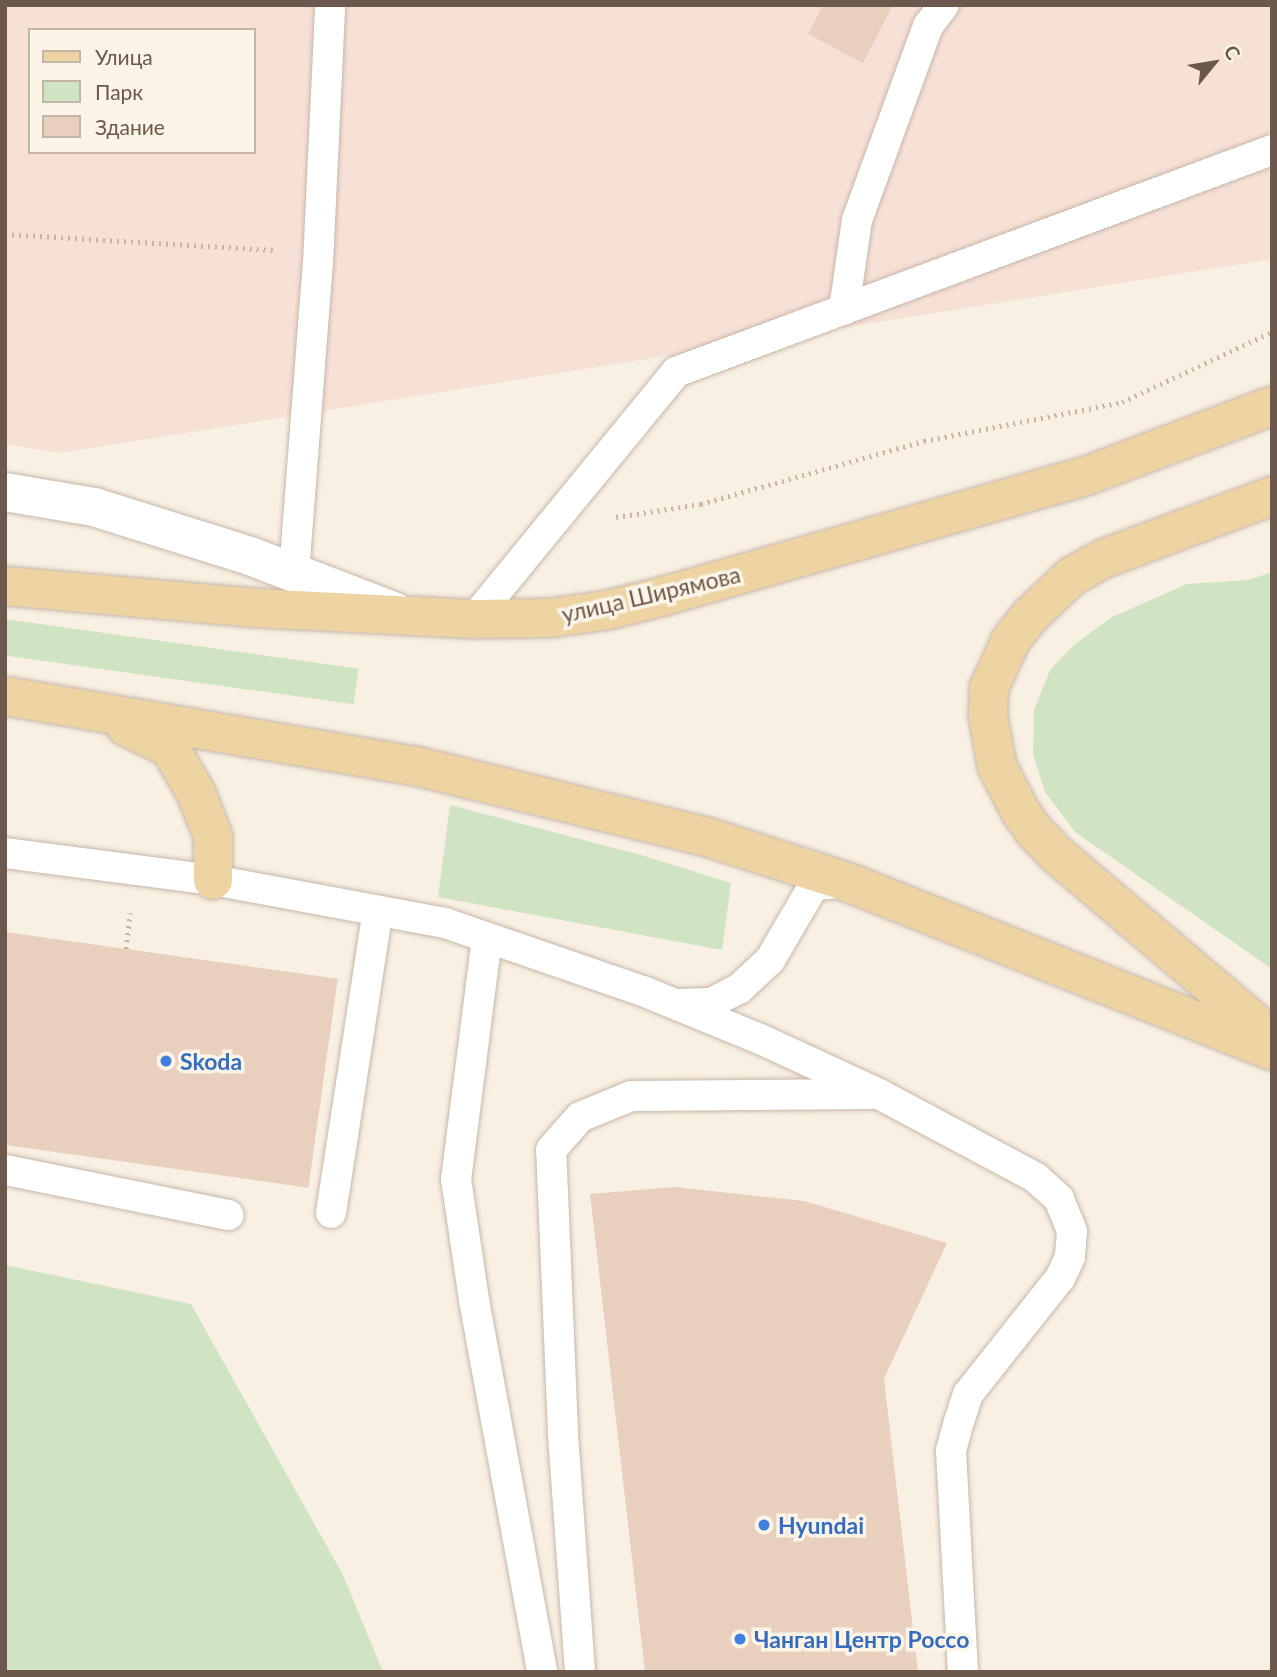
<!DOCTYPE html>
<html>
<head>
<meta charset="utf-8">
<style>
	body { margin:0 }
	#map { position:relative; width:1277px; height:1677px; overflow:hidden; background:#f8f0e2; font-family:Lato,sans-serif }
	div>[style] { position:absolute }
	.commercial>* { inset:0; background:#f7e1d7 }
	.green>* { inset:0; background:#d0e3c3; transform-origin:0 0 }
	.building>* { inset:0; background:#e9cfbe; transform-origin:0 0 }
	.path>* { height:4.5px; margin-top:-2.25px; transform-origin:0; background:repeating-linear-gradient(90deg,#cdb3a2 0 2px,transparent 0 7px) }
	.roads { filter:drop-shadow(0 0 2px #c7b7ab) drop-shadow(0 0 2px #c7b7ab) }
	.lane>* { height:30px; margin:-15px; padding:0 15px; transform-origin:15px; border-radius:15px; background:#fff }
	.secondary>* { height:38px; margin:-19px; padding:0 19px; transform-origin:19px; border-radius:19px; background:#fff }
	.primary>* { height:38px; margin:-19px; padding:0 19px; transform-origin:19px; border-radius:19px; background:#eed3a3 }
	.dots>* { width:19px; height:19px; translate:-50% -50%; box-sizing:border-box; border:4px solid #fcf4e7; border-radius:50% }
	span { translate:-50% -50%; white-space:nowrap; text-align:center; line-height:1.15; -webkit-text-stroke:7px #fcf4e7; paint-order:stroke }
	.street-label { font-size:23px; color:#6c584c }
	.shop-label { font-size:23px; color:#366cbe; font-weight:700 }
	.left { translate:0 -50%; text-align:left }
	.frame { position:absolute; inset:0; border:7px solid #6c584c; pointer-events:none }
	.legend { position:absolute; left:28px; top:28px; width:228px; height:126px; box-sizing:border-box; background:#fcf4e7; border:2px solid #c2b6a9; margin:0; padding:9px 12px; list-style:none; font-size:21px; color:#6c584c }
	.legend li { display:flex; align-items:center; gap:14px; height:35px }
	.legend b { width:35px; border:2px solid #c2b6a9 }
	.north { position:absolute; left:1179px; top:28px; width:70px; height:70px; -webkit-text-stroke:5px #fcf4e7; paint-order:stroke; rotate:60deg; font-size:19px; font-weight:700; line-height:28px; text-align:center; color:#6c584c }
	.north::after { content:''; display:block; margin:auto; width:24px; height:32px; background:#6c584c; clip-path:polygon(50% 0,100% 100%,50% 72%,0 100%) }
</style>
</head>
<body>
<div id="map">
	<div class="commercial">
		<div style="clip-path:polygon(evenodd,5px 5px,1272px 5px,1272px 259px,60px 453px,5px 444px,5px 5px,30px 30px,254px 30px,254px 152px,30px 152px,30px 30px)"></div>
	</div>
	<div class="green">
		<div style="clip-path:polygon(1272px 572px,1272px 969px,1075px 832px,1045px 792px,1033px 755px,1034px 710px,1050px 670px,1075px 644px,1112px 617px,1187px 584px,1249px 580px)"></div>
		<div style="left:5px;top:619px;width:357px;height:36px;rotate:8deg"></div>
		<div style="clip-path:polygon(450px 805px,641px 855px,731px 883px,722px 950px,438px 897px)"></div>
		<div style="clip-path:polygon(5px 1265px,191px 1304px,343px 1575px,383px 1672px,5px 1672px)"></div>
	</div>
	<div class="building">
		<div style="clip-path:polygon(823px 5px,893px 5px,863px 63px,808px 34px)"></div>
		<div style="left:5px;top:932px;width:336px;height:211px;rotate:8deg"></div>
		<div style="clip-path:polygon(675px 1187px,804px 1201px,947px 1243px,884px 1379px,918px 1672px,645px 1672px,590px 1194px)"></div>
	</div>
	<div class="path">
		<div style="left:5px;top:234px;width:271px;rotate:3.4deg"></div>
		<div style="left:616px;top:517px;width:86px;rotate:-8.7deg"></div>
		<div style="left:701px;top:504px;width:232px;rotate:-15.8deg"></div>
		<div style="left:924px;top:441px;width:202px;rotate:-11.1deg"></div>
		<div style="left:1122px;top:402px;width:166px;rotate:-25deg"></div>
		<div style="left:126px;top:949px;width:36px;rotate:-84deg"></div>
	</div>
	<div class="roads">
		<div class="lane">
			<div style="left:844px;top:310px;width:91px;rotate:-81.8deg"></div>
			<div style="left:857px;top:220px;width:207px;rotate:-69.9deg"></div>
			<div style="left:928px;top:26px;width:26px;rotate:-53deg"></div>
			<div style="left:294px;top:573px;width:310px;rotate:-85.6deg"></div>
			<div style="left:318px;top:264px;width:259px;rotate:-87.3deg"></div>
			<div style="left:474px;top:619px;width:319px;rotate:-50.7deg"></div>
			<div style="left:676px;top:372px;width:636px;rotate:-20.43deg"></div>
			<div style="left:5px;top:853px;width:210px;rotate:7.4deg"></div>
			<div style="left:213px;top:880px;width:236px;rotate:10.5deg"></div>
			<div style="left:445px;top:923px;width:209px;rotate:19deg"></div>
			<div style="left:643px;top:991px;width:126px;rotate:22.3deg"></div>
			<div style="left:760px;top:1039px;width:131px;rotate:24.8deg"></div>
			<div style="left:879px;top:1094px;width:178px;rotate:28.1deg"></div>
			<div style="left:1036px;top:1178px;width:31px;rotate:42deg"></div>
			<div style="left:1059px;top:1199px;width:35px;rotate:68deg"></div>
			<div style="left:1072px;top:1232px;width:25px;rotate:95deg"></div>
			<div style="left:1070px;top:1257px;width:23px;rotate:115deg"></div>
			<div style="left:1060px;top:1278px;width:148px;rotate:128.4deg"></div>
			<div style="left:968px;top:1394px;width:28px;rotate:108deg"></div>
			<div style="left:959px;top:1421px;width:31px;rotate:105deg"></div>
			<div style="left:951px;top:1451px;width:221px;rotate:86.9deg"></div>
			<div style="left:487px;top:938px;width:243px;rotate:97.3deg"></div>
			<div style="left:456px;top:1179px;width:122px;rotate:81.5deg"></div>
			<div style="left:474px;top:1300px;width:378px;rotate:79.6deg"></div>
			<div style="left:680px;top:1004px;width:31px;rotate:-2deg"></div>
			<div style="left:711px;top:1003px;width:31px;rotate:-27deg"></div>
			<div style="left:739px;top:989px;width:42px;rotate:-43.1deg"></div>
			<div style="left:770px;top:960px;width:87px;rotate:-59.6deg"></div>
			<div style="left:814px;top:885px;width:31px;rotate:-4deg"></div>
			<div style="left:5px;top:1170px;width:228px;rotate:11.4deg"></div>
			<div style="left:331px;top:1213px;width:306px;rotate:-81.2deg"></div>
			<div style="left:580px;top:1672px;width:241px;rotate:-94.1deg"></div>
			<div style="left:563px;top:1432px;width:282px;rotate:-92.4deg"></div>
			<div style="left:551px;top:1150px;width:44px;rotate:-48.7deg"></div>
			<div style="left:580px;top:1117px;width:55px;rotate:-22.4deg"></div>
			<div style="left:631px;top:1096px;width:239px;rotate:-0.5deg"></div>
		</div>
		<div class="secondary">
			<div style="left:5px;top:492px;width:90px;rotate:9.6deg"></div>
			<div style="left:94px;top:507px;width:164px;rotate:17.4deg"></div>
			<div style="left:250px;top:556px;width:156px;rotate:21deg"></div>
		</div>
		<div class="primary">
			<div style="left:1272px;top:496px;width:180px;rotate:159.6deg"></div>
			<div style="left:1103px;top:559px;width:35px;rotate:151deg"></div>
			<div style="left:1072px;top:576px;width:57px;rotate:136.4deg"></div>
			<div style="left:1031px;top:615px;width:32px;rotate:129deg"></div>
			<div style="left:1011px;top:640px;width:53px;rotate:114.6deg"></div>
			<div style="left:989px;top:688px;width:28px;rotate:92deg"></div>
			<div style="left:988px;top:716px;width:51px;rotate:79.8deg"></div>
			<div style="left:997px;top:766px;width:51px;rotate:62.9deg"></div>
			<div style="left:1020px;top:811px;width:24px;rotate:55deg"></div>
			<div style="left:1034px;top:831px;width:30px;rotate:46deg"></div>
			<div style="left:1055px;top:853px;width:285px;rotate:40.3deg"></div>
			<div style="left:5px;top:586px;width:252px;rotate:5deg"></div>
			<div style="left:256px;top:608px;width:218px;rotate:2.9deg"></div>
			<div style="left:474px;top:619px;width:77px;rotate:-0.7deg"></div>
			<div style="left:551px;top:618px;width:58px;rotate:-8deg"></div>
			<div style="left:608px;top:610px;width:58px;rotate:-14deg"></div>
			<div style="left:664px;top:596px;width:444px;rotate:-15.9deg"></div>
			<div style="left:1091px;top:474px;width:193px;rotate:-20.6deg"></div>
			<div style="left:5px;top:696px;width:417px;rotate:9.7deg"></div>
			<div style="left:416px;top:766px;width:296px;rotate:13.7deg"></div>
			<div style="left:704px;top:836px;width:153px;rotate:17.8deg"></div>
			<div style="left:850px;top:883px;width:454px;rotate:21.7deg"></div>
			<div style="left:125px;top:726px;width:50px;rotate:26.1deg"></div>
			<div style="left:170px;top:748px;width:52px;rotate:60deg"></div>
			<div style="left:196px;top:793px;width:46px;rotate:68.4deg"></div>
			<div style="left:213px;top:836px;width:44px;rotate:90deg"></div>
		</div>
	</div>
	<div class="dots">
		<div style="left:166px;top:1061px;background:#3f7fe0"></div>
		<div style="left:764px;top:1525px;background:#3f7fe0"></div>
		<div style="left:740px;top:1639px;background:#3f7fe0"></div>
	</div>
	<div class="street-label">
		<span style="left:651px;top:594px;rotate:-13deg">улица Ширямова</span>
	</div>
	<div class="shop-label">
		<span class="left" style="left:180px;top:1061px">Skoda</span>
		<span class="left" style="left:778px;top:1525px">Hyundai</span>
		<span class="left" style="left:754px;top:1639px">Чанган Центр Россо</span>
	</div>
	<div class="frame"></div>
	<ul class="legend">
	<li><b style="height:9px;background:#eed3a3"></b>Улица</li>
	<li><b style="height:19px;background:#d0e3c3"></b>Парк</li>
	<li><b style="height:19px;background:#e9cfbe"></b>Здание</li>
	</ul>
	<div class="north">С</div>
</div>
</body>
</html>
